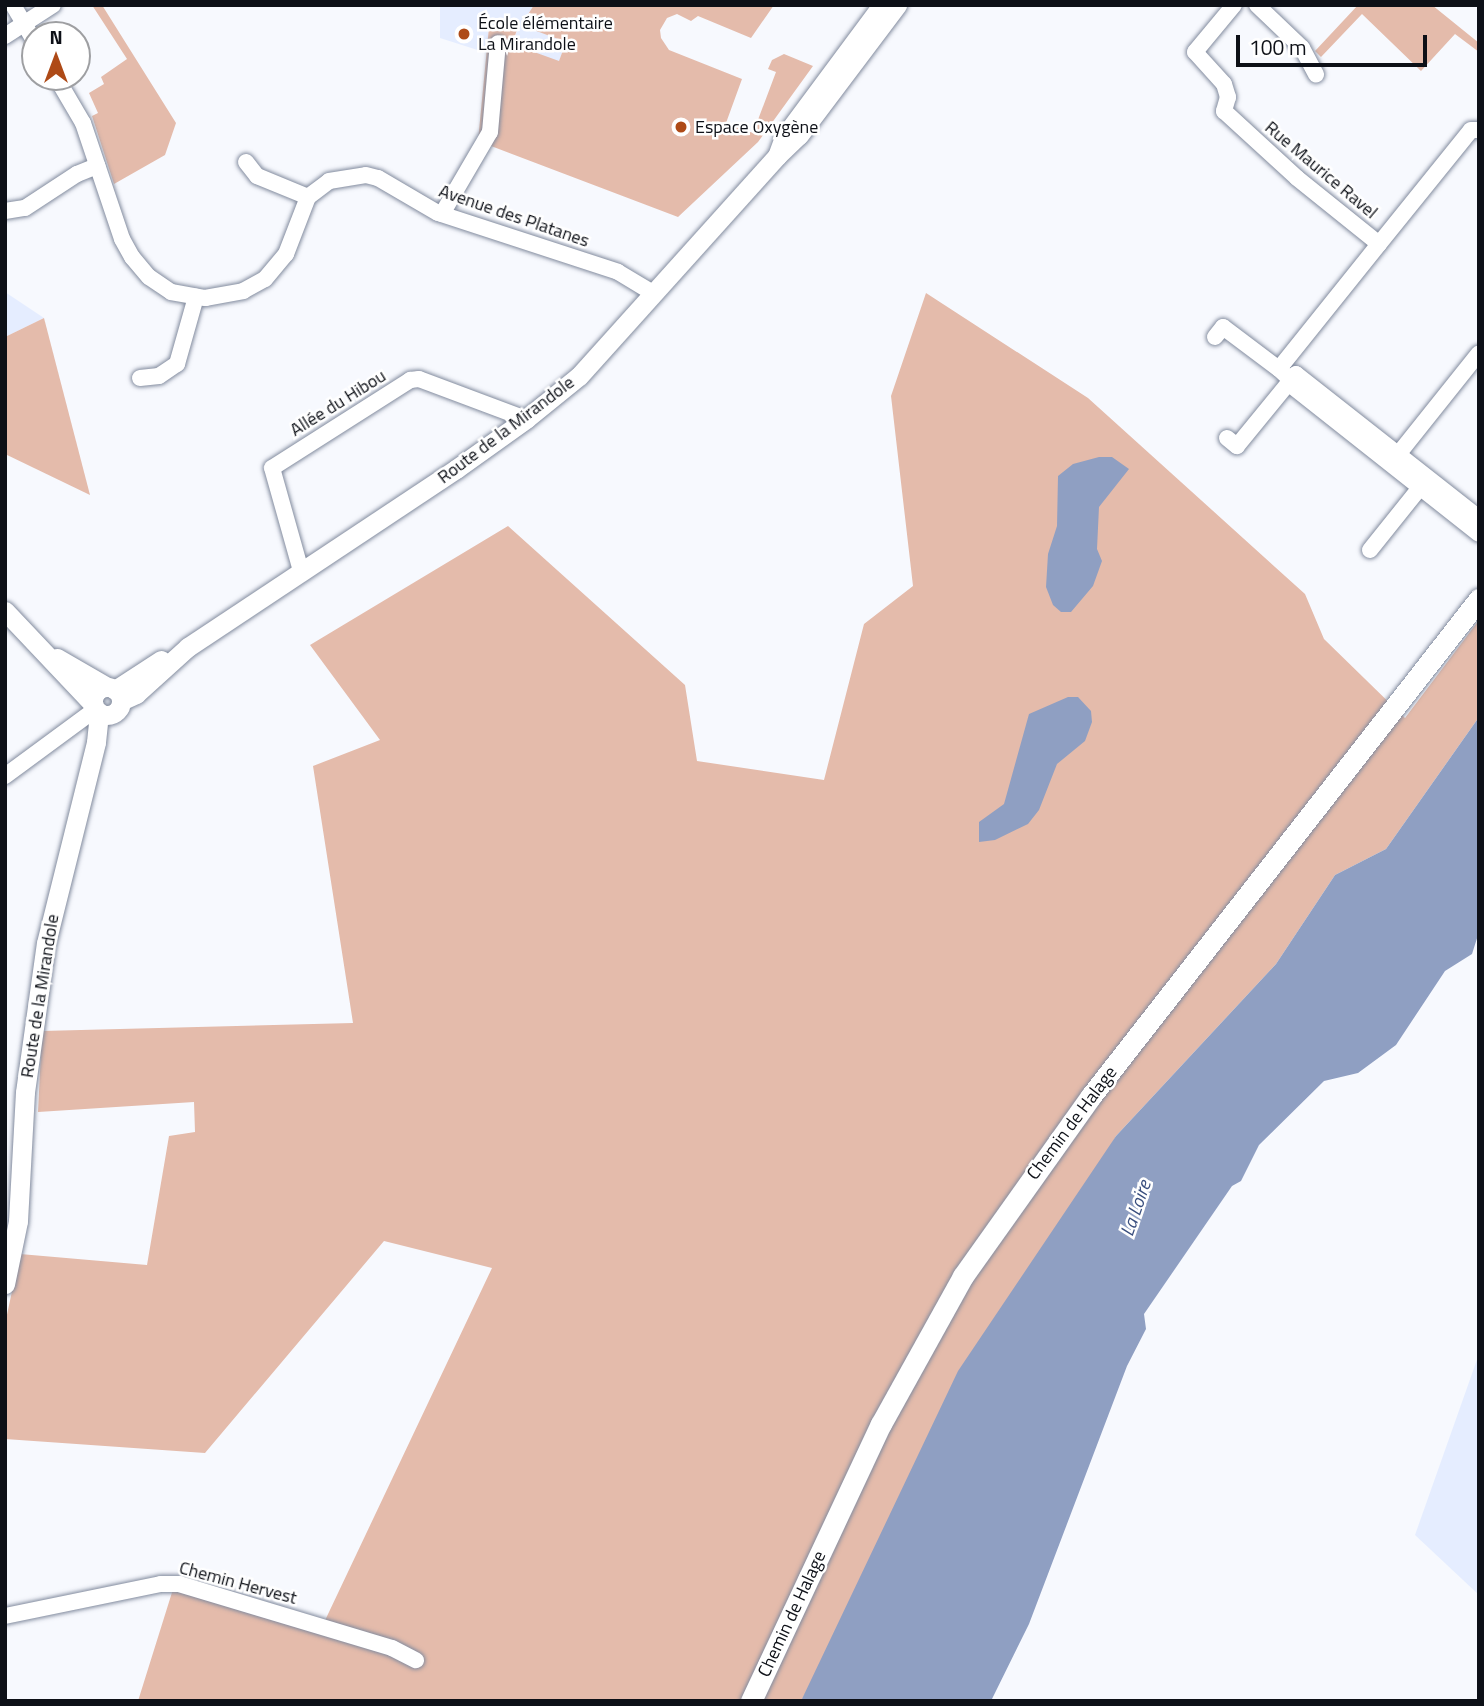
<!DOCTYPE html>
<html>
<head>
<meta charset="utf-8">
<style>
	body { margin:0 }
	#map { position:relative; width:1484px; height:1706px; overflow:hidden; background:#f7f9fe; font-family:"Titillium Web",sans-serif }
	div>[style] { position:absolute }
	.built>* { inset:0; background:#e5edff }
	.green>* { inset:0; background:#e4bbab }
	.water>* { inset:0; background:#8f9fc2 }
	.roads { filter:drop-shadow(0 0 2px #828b9e) drop-shadow(0 0 2px #828b9e) }
	.minor>* { height:16px; margin:-8px; padding:0 8px; transform-origin:8px; border-radius:8px; background:#fff }
	.tertiary>* { height:19px; margin:-9.5px; padding:0 9.5px; transform-origin:9.5px; border-radius:9.5px; background:#fff }
	.tertiary>.ring { margin:-9.5px; padding:0; box-sizing:content-box; background:none; border:19px solid #fff; border-radius:50% }
	.secondary>* { height:21px; margin:-10.5px; padding:0 10.5px; transform-origin:10.5px; border-radius:10.5px; background:#fff }
	.dots>* { width:19px; height:19px; translate:-50% -50%; box-sizing:border-box; border:4px solid #fff; border-radius:50% }
	span { translate:-50% -50%; white-space:nowrap; text-align:center; line-height:1.15; -webkit-text-stroke:5px #fff; paint-order:stroke }
	.poi-label { font-size:18px; color:#0d1017 }
	.left { translate:0 -50%; text-align:left }
	.street-label { font-size:18px; color:#0d1017 }
	.water-label { font-size:19px; color:#394e7e; font-style:italic }
	.frame { position:absolute; inset:0; border:7px solid #0d1017; pointer-events:none }
	.north { position:absolute; left:21px; top:21px; width:70px; height:70px; box-sizing:border-box; background:#fff; border:2px solid #9e9fa2; border-radius:50%; rotate:0deg; font-size:19px; font-weight:700; line-height:28px; text-align:center; color:#0d1017 }
	.north::after { content:''; display:block; margin:auto; width:24px; height:32px; background:#ae4a17; clip-path:polygon(50% 0,100% 100%,50% 72%,0 100%) }
	.scale { position:absolute; left:1236px; top:35px; width:191px; height:32px; box-sizing:border-box; border:4px solid #0d1017; border-top:0; padding-left:9px; font-size:21px; line-height:24px; white-space:nowrap; color:#0d1017; -webkit-text-stroke:5px #fff; paint-order:stroke }
</style>
</head>
<body>
<div id="map">
	<div class="built">
		<div style="clip-path:polygon(440px 5px,534px 5px,532px 29px,566px 42px,559px 62px,512px 44px,517px 31px,489px 27px,487px 53px,440px 38px)"></div>
		<div style="clip-path:polygon(5px 292px,44px 318px,5px 337px)"></div>
		<div style="clip-path:polygon(1479px 1354px,1479px 1595px,1415px 1535px)"></div>
	</div>
	<div class="green">
		<div style="clip-path:polygon(92px 5px,102px 5px,176px 123px,165px 155px,114px 184px,92px 116px,98px 113px,89px 93px,104px 84px,101px 77px,127px 59px)"></div>
		<div style="clip-path:polygon(534px 5px,774px 5px,751px 38px,698px 16px,691px 21px,677px 14px,667px 18px,660px 30px,661px 38px,669px 50px,742px 79px,726px 123px,753px 133px,776px 72px,768px 69px,772px 60px,784px 54px,813px 66px,758px 142px,678px 217px,478px 141px,489px 27px,517px 30px,512px 44px,559px 61px,566px 42px,531px 29px,523px 22px)"></div>
		<div style="clip-path:polygon(1358px 5px,1432px 5px,1479px 43px,1479px 52px,1455px 34px,1421px 71px,1362px 14px,1321px 57px,1315px 51px)"></div>
		<div style="clip-path:polygon(926px 293px,1088px 398px,1305px 594px,1324px 639px,1405px 718px,1479px 620px,1479px 717px,1386px 849px,1335px 875px,1276px 964px,1116px 1136px,801px 1701px,138px 1701px,174px 1586px,320px 1631px,492px 1268px,384px 1241px,205px 1453px,5px 1439px,5px 1324px,20px 1254px,147px 1265px,169px 1136px,195px 1132px,194px 1102px,38px 1112px,42px 1031px,353px 1023px,313px 766px,380px 740px,310px 645px,508px 526px,685px 685px,697px 761px,824px 780px,864px 624px,913px 586px,891px 396px)"></div>
		<div style="clip-path:polygon(44px 318px,90px 495px,5px 454px,5px 337px)"></div>
	</div>
	<div class="water">
		<div style="clip-path:polygon(1099px 457px,1112px 457px,1129px 469px,1099px 507px,1097px 549px,1102px 561px,1093px 586px,1071px 612px,1061px 612px,1053px 605px,1046px 587px,1048px 554px,1057px 526px,1058px 476px,1073px 464px)"></div>
		<div style="clip-path:polygon(1068px 697px,1078px 697px,1091px 711px,1092px 722px,1085px 741px,1057px 764px,1039px 810px,1028px 824px,995px 840px,979px 842px,979px 822px,1004px 804px,1029px 714px)"></div>
		<div style="clip-path:polygon(1479px 717px,1479px 932px,1472px 954px,1445px 971px,1396px 1045px,1358px 1073px,1324px 1081px,1259px 1145px,1241px 1181px,1232px 1186px,1144px 1314px,1146px 1329px,1127px 1366px,1029px 1624px,991px 1701px,801px 1701px,958px 1371px,1116px 1136px,1276px 964px,1335px 875px,1386px 849px)"></div>
	</div>
	<div class="roads">
		<div class="minor">
			<div style="left:13px;top:5px;width:43px;rotate:59.3deg"></div>
			<div style="left:1234px;top:5px;width:61px;rotate:129.7deg"></div>
			<div style="left:1195px;top:52px;width:43px;rotate:47.8deg"></div>
			<div style="left:1224px;top:84px;width:14px;rotate:73deg"></div>
			<div style="left:1228px;top:97px;width:15px;rotate:106deg"></div>
			<div style="left:1224px;top:111px;width:99px;rotate:42.5deg"></div>
			<div style="left:1297px;top:178px;width:105px;rotate:38.8deg"></div>
			<div style="left:1379px;top:244px;width:160px;rotate:128.7deg"></div>
			<div style="left:1279px;top:369px;width:16px;rotate:43deg"></div>
			<div style="left:1257px;top:5px;width:62px;rotate:43.7deg"></div>
			<div style="left:1302px;top:48px;width:30px;rotate:62deg"></div>
			<div style="left:5px;top:36px;width:57px;rotate:-32.9deg"></div>
			<div style="left:56px;top:77px;width:53px;rotate:59.6deg"></div>
			<div style="left:83px;top:123px;width:122px;rotate:71.4deg"></div>
			<div style="left:122px;top:239px;width:21px;rotate:61deg"></div>
			<div style="left:132px;top:257px;width:26px;rotate:50deg"></div>
			<div style="left:149px;top:277px;width:27px;rotate:34deg"></div>
			<div style="left:171px;top:292px;width:35px;rotate:10deg"></div>
			<div style="left:205px;top:298px;width:39px;rotate:-10deg"></div>
			<div style="left:243px;top:291px;width:25px;rotate:-29deg"></div>
			<div style="left:265px;top:279px;width:33px;rotate:-50deg"></div>
			<div style="left:286px;top:254px;width:61px;rotate:-68.9deg"></div>
			<div style="left:308px;top:197px;width:26px;rotate:-37deg"></div>
			<div style="left:329px;top:181px;width:37px;rotate:-9deg"></div>
			<div style="left:366px;top:175px;width:12px;rotate:14deg"></div>
			<div style="left:378px;top:178px;width:69px;rotate:30.3deg"></div>
			<div style="left:438px;top:213px;width:189px;rotate:18.1deg"></div>
			<div style="left:618px;top:272px;width:41px;rotate:31deg"></div>
			<div style="left:246px;top:162px;width:18px;rotate:52deg"></div>
			<div style="left:257px;top:176px;width:55px;rotate:22.4deg"></div>
			<div style="left:5px;top:211px;width:20px;rotate:-9deg"></div>
			<div style="left:25px;top:208px;width:62px;rotate:-33.2deg"></div>
			<div style="left:77px;top:174px;width:22px;rotate:-22deg"></div>
			<div style="left:442px;top:214px;width:95px;rotate:-59.7deg"></div>
			<div style="left:490px;top:132px;width:89px;rotate:-84.9deg"></div>
			<div style="left:1379px;top:244px;width:146px;rotate:-51.1deg"></div>
			<div style="left:1471px;top:130px;width:8px"></div>
			<div style="left:1215px;top:337px;width:13px;rotate:-51deg"></div>
			<div style="left:1223px;top:327px;width:70px;rotate:36.9deg"></div>
			<div style="left:140px;top:378px;width:19px;rotate:-6deg"></div>
			<div style="left:159px;top:376px;width:22px;rotate:-34deg"></div>
			<div style="left:177px;top:364px;width:70px;rotate:-74.2deg"></div>
			<div style="left:1288px;top:383px;width:243px;rotate:38.3deg"></div>
			<div style="left:1227px;top:438px;width:13px;rotate:39deg"></div>
			<div style="left:1237px;top:446px;width:93px;rotate:-50.7deg"></div>
			<div style="left:1296px;top:374px;width:233px;rotate:38.2deg"></div>
			<div style="left:1392px;top:462px;width:139px;rotate:-51.4deg"></div>
			<div style="left:1370px;top:550px;width:90px;rotate:-51.3deg"></div>
			<div style="left:301px;top:571px;width:107px;rotate:-105.7deg"></div>
			<div style="left:272px;top:468px;width:164px;rotate:-32.5deg"></div>
			<div style="left:410px;top:380px;width:9px;rotate:-6deg"></div>
			<div style="left:419px;top:379px;width:114px;rotate:20.5deg"></div>
			<div style="left:5px;top:776px;width:113px;rotate:-36.4deg"></div>
			<div style="left:5px;top:1616px;width:159px;rotate:-11.6deg"></div>
			<div style="left:161px;top:1584px;width:18px"></div>
			<div style="left:179px;top:1584px;width:222px;rotate:16.7deg"></div>
			<div style="left:392px;top:1648px;width:27px;rotate:27deg"></div>
		</div>
		<div class="tertiary">
			<div style="left:882px;top:5px;width:164px;rotate:126.6deg"></div>
			<div style="left:784px;top:137px;width:20px;rotate:110deg"></div>
			<div style="left:777px;top:156px;width:30px;rotate:-44deg"></div>
			<div style="left:799px;top:135px;width:163px;rotate:-53deg"></div>
			<div style="left:5px;top:611px;width:129px;rotate:46.6deg"></div>
			<div style="left:57px;top:658px;width:58px;rotate:30.1deg"></div>
			<div class="ring" style="left:93px;top:687px;width:9px;height:9px"></div>
			<div style="left:115px;top:690px;width:55px;rotate:-33.1deg"></div>
			<div style="left:121px;top:701px;width:17px;rotate:-25deg"></div>
			<div style="left:136px;top:694px;width:70px;rotate:-42.1deg"></div>
			<div style="left:188px;top:647px;width:322px;rotate:-33.6deg"></div>
			<div style="left:456px;top:469px;width:86px;rotate:-35.5deg"></div>
			<div style="left:526px;top:419px;width:68px;rotate:-39.1deg"></div>
			<div style="left:579px;top:376px;width:296px;rotate:-48deg"></div>
			<div style="left:5px;top:1284px;width:64px;rotate:-78.3deg"></div>
			<div style="left:18px;top:1221px;width:129px;rotate:-86.9deg"></div>
			<div style="left:25px;top:1092px;width:150px;rotate:-82deg"></div>
			<div style="left:46px;top:943px;width:207px;rotate:-76deg"></div>
			<div style="left:96px;top:742px;width:30px;rotate:-84deg"></div>
		</div>
		<div class="secondary">
			<div style="left:751px;top:1701px;width:306px;rotate:-64.9deg"></div>
			<div style="left:881px;top:1424px;width:169px;rotate:-61deg"></div>
			<div style="left:963px;top:1276px;width:221px;rotate:-54.6deg"></div>
			<div style="left:1091px;top:1096px;width:631px;rotate:-52.02deg"></div>
		</div>
	</div>
	<div class="dots">
		<div style="left:464px;top:34px;background:#ae4a17"></div>
		<div style="left:681px;top:127px;background:#ae4a17"></div>
	</div>
	<div class="poi-label">
		<span class="left" style="left:478px;top:34px">École élémentaire<br>La Mirandole</span>
		<span class="left" style="left:695px;top:127px">Espace Oxygène</span>
	</div>
	<div class="street-label">
		<span style="left:1321px;top:170px;rotate:40deg">Rue Maurice Ravel</span>
		<span style="left:514px;top:216px;rotate:19deg">Avenue des Platanes</span>
		<span style="left:338px;top:403px;rotate:-32deg">Allée du Hibou</span>
		<span style="left:506px;top:430px;rotate:-37deg">Route de la Mirandole</span>
		<span style="left:40px;top:996px;rotate:-81deg">Route de la Mirandole</span>
		<span style="left:1072px;top:1123px;rotate:-53deg">Chemin de Halage</span>
		<span style="left:238px;top:1583px;rotate:15deg">Chemin Hervest</span>
		<span style="left:792px;top:1614px;rotate:-65deg">Chemin de Halage</span>
	</div>
	<div class="water-label">
		<span style="left:1135px;top:1208px;rotate:-71deg">La Loire</span>
	</div>
	<div class="frame"></div>
	<div class="north">N</div>
	<div class="scale">100 m</div>
</div>
</body>
</html>
